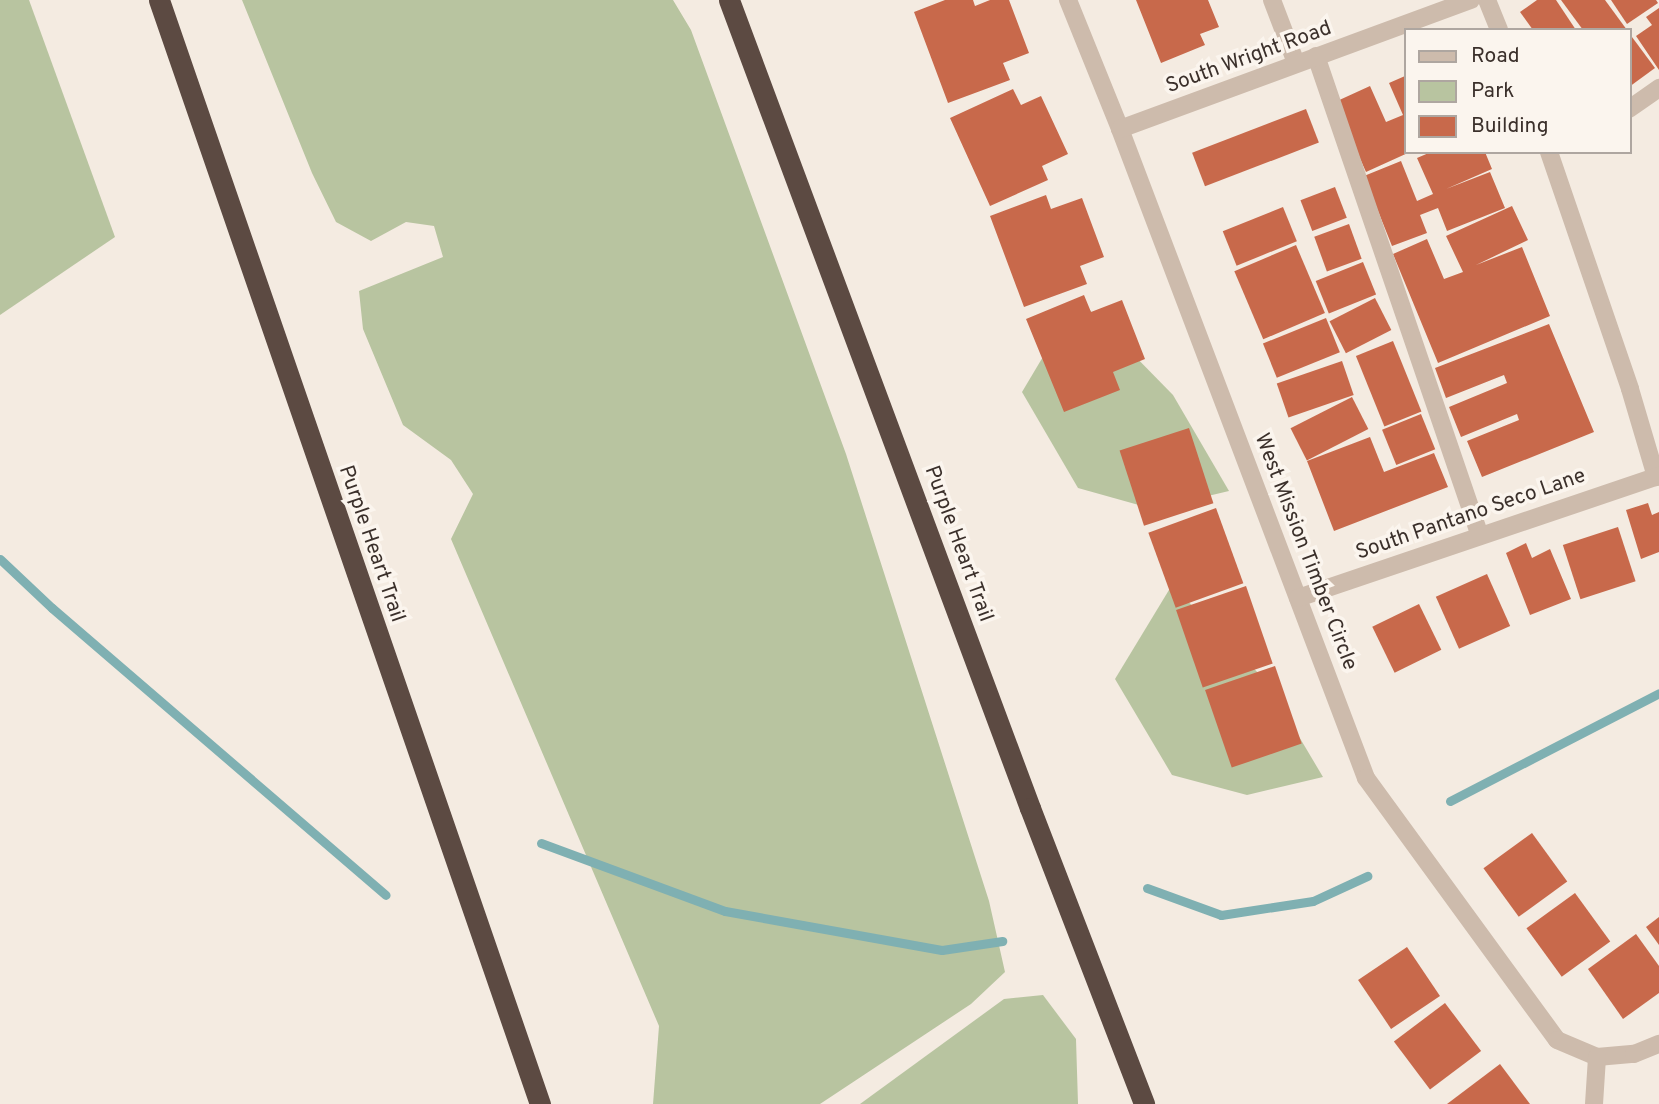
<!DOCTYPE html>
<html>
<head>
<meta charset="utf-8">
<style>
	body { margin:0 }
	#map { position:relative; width:1659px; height:1104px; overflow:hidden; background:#f4ebe1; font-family:Overpass,sans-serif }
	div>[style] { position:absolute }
	.green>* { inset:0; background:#b8c4a0 }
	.stream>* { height:9px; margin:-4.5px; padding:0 4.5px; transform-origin:4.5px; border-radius:4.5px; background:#7fb0b2 }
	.building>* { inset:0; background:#c8694b; transform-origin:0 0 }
	.minor>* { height:18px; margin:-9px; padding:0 9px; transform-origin:9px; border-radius:9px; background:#cdbbac }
	.highway>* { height:21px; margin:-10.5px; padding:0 10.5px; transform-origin:10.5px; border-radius:10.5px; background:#5c4a42 }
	span { translate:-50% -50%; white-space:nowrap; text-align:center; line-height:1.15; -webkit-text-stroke:7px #fbf5ee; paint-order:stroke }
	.street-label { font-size:21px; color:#3b302b }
	.legend { position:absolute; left:1404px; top:28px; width:228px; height:126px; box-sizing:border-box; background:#fbf5ee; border:2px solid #aea6a0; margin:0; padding:9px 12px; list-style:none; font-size:21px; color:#3b302b }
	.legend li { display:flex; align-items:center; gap:14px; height:35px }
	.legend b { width:35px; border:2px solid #aea6a0 }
</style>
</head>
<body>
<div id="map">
	<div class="green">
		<div style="clip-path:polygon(0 0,29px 0,115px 237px,0 315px)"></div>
		<div style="clip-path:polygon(242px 0,673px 0,691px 30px,846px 454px,989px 901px,1005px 972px,971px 1004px,820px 1104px,653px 1104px,659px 1026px,451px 539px,473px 494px,451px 460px,403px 425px,363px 329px,359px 291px,443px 257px,434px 226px,406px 222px,371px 241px,336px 222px,312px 173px)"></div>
		<div style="clip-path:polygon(1078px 298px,1173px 395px,1229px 491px,1153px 509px,1078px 488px,1022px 392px)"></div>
		<div style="clip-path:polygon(1172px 585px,1266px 681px,1323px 777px,1247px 795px,1172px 775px,1115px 679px)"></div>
		<div style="clip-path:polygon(1043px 995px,1076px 1039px,1078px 1104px,860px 1104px,1004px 999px)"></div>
	</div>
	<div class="stream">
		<div style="left:0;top:559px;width:71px;rotate:43.3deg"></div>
		<div style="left:52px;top:608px;width:440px;rotate:40.7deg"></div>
		<div style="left:1450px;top:801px;width:235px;rotate:-27.3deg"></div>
		<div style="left:541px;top:843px;width:196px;rotate:20.3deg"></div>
		<div style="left:725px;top:911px;width:220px;rotate:10.2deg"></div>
		<div style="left:942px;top:950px;width:61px;rotate:-8.5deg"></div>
		<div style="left:1147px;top:888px;width:79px;rotate:20deg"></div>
		<div style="left:1221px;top:915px;width:93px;rotate:-8.7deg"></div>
		<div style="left:1313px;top:901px;width:60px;rotate:-24.8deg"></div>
	</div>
	<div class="building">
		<div style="clip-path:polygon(945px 0,973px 0,975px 6px,990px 0,1009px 0,1029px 53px,1003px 63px,1010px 80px,948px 103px,914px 12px)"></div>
		<div style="clip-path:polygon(1136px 0,1208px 0,1219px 27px,1200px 34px,1205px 45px,1161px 63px)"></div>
		<div style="clip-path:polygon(1537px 0,1556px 0,1576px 30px,1533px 30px,1520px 12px)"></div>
		<div style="clip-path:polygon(1561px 0,1605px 0,1627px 30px,1583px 30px)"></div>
		<div style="clip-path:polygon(1611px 0,1656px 0,1658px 3px,1627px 24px)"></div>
		<div style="clip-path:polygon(1659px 8px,1659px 70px,1636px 36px,1652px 25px,1646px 17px)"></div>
		<div style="clip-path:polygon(1629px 33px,1655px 68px,1629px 87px)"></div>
		<div style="clip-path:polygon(1405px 76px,1405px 152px,1410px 152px,1366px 172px,1335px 102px,1370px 86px,1386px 122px,1403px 115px,1389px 83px)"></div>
		<div style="clip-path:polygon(1013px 89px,1021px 105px,1041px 96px,1068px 154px,1042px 166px,1048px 180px,990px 206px,950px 118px)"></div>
		<div style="left:1306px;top:109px;width:36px;height:122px;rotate:69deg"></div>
		<div style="clip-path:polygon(1431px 152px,1485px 152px,1492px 169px,1446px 189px,1490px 172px,1505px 208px,1447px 231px,1438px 208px,1420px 215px,1427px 233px,1392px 246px,1364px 176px,1401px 161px,1417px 201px,1433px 194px,1417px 158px)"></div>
		<div style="left:1335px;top:187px;width:33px;height:37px;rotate:69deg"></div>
		<div style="clip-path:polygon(1046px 195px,1051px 209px,1082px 198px,1104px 257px,1080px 266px,1087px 284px,1024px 307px,990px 216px)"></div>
		<div style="clip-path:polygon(1512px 206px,1528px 240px,1476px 265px,1522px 247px,1550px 316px,1438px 363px,1393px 254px,1427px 239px,1444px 279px,1463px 272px,1446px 236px)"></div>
		<div style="left:1283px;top:207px;width:37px;height:65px;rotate:68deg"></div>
		<div style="left:1349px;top:224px;width:37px;height:37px;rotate:70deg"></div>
		<div style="left:1296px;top:245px;width:74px;height:67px;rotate:67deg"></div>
		<div style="left:1363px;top:262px;width:35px;height:51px;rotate:68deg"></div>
		<div style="clip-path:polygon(1084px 295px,1091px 312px,1122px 300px,1145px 359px,1113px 372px,1120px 390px,1064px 412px,1026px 319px)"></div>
		<div style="left:1375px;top:298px;width:36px;height:51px;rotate:63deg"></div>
		<div style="left:1326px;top:318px;width:37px;height:68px;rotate:68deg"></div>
		<div style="clip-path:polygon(1549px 324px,1594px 432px,1482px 477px,1467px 441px,1519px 420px,1517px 414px,1461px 437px,1449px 407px,1507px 383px,1504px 375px,1446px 398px,1435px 368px)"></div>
		<div style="left:1393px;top:341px;width:76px;height:40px;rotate:68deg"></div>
		<div style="left:1342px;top:361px;width:36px;height:69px;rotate:71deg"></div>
		<div style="left:1352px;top:397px;width:36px;height:69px;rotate:63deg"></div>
		<div style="left:1421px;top:414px;width:38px;height:42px;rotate:68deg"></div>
		<div style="left:1189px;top:428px;width:79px;height:73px;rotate:72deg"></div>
		<div style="clip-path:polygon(1370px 437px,1384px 472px,1434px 453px,1448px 487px,1334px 531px,1307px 461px)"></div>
		<div style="clip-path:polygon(1648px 503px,1652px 515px,1659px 512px,1659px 552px,1641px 559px,1626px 510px)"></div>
		<div style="left:1216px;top:508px;width:80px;height:72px;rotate:70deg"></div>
		<div style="left:1618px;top:527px;width:57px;height:58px;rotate:72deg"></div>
		<div style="clip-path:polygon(1526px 543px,1532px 558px,1550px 549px,1571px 599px,1530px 615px,1506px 553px)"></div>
		<div style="left:1487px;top:574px;width:57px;height:56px;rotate:66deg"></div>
		<div style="left:1246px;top:586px;width:82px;height:74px;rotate:71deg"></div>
		<div style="left:1419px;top:604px;width:51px;height:52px;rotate:64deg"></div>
		<div style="left:1275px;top:666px;width:82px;height:74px;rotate:71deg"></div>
		<div style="left:1532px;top:833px;width:60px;height:60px;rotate:54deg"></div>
		<div style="left:1575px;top:893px;width:60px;height:60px;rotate:54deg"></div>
		<div style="clip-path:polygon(1659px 917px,1659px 945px,1646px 927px)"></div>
		<div style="clip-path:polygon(1636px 934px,1659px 966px,1659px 993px,1623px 1019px,1588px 969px)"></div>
		<div style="left:1407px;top:947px;width:59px;height:59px;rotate:56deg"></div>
		<div style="left:1445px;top:1003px;width:60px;height:64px;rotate:53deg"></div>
		<div style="clip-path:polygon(1500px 1064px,1530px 1104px,1447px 1104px)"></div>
	</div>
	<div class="minor">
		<div style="left:1068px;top:0;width:139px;rotate:68deg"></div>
		<div style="left:1120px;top:129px;width:694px;rotate:69.24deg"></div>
		<div style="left:1366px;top:778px;width:324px;rotate:53.9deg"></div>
		<div style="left:1557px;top:1040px;width:43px;rotate:23deg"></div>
		<div style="left:1597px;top:1057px;width:37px;rotate:-5deg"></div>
		<div style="left:1634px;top:1054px;width:27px;rotate:-22deg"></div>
		<div style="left:1272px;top:0;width:67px;rotate:69.1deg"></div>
		<div style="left:1487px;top:0;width:32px;rotate:68deg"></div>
		<div style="left:1316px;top:56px;width:507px;rotate:71.14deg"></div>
		<div style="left:1629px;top:109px;width:37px;rotate:-35deg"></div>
		<div style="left:1120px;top:129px;width:374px;rotate:-20.2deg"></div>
		<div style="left:1549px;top:152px;width:250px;rotate:71.1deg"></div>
		<div style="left:1630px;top:389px;width:92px;rotate:73.5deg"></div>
		<div style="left:1298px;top:598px;width:381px;rotate:-18.7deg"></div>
		<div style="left:1594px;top:1104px;width:47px;rotate:-86.3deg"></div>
	</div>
	<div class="highway">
		<div style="left:159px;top:0;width:1168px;rotate:70.96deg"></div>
		<div style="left:729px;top:0;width:862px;rotate:69.57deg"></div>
		<div style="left:1030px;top:808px;width:317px;rotate:68.9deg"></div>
	</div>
	<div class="street-label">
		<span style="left:1249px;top:58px;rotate:-20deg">South Wright Road</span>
		<span style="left:1471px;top:515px;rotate:-19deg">South Pantano Seco Lane</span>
		<span style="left:371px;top:544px;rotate:71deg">Purple Heart Trail</span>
		<span style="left:958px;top:544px;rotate:70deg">Purple Heart Trail</span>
		<span style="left:1305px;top:552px;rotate:69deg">West Mission Timber Circle</span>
	</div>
	<ul class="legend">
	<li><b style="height:9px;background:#cdbbac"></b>Road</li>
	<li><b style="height:19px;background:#b8c4a0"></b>Park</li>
	<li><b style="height:19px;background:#c8694b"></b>Building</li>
	</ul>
</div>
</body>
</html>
